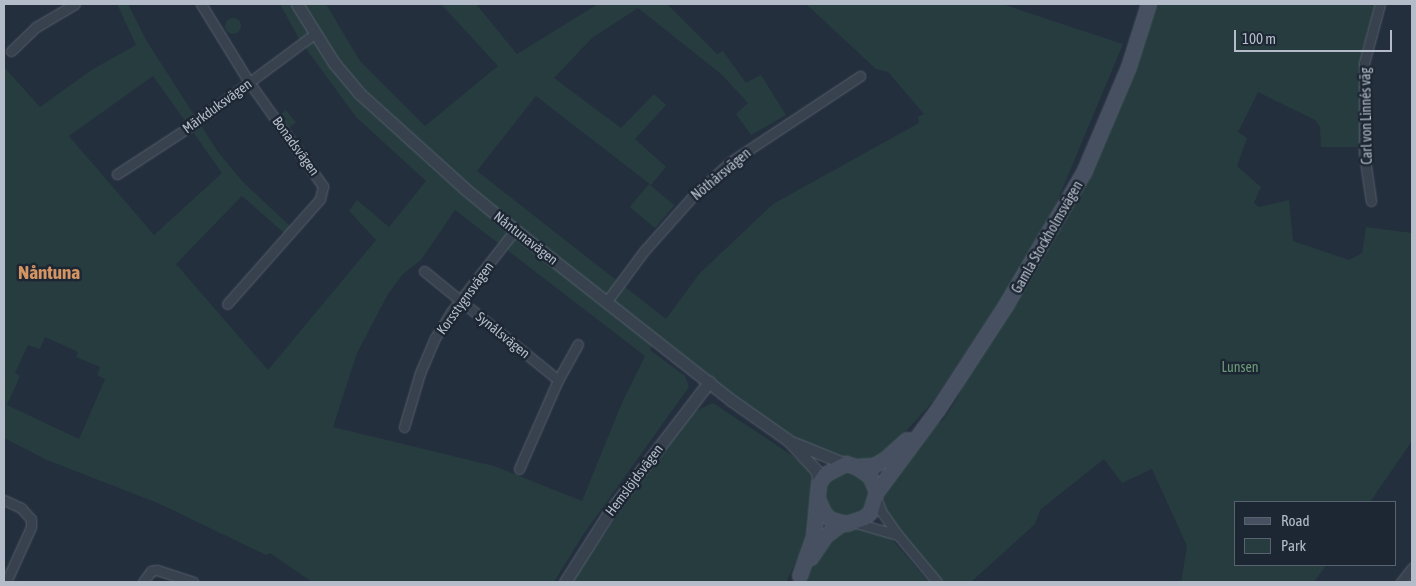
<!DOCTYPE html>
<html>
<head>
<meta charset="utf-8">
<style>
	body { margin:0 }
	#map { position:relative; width:1416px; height:586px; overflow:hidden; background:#242f3e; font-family:"Asap Condensed",sans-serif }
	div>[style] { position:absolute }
	.green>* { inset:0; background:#263c3f; transform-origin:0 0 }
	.round { border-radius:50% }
	.roads { filter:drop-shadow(0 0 1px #565f6c) drop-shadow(0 0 1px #565f6c) }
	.minor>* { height:9px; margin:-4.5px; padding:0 4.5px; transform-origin:4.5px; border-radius:4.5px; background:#38414e }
	.tertiary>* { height:11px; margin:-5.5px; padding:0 5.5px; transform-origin:5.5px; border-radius:5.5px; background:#38414e }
	.secondary>* { height:14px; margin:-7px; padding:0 7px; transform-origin:7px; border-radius:7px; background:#465061 }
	span { translate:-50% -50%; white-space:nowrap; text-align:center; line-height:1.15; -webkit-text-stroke:5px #1d2633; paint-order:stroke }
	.street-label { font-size:14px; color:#b4bcc9 }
	.park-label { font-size:14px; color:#6b9a76 }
	.district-label { font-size:19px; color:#d59563; font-weight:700 }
	.frame { position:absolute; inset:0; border:5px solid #b4bcc9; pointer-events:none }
	.legend { position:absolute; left:1234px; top:501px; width:162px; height:65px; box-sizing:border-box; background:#1d2633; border:1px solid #59626f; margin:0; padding:6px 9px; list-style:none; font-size:15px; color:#b4bcc9 }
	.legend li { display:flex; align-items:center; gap:10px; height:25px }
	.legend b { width:25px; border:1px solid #59626f }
	.scale { position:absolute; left:1234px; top:30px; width:158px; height:22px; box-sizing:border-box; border:2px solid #b4bcc9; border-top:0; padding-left:6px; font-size:15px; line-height:18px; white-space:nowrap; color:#b4bcc9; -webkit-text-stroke:4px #1d2633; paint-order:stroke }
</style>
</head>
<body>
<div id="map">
	<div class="green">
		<div style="clip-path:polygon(evenodd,117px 4px,128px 4px,146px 40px,218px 152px,243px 182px,291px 227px,285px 234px,242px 196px,176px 264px,268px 370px,376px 240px,349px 211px,357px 200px,389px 227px,426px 181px,356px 117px,299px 39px,280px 4px,326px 4px,360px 61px,425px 126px,498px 66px,441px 4px,476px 4px,517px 54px,598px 4px,667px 4px,717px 54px,723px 51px,746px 83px,761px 75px,786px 115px,751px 135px,736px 114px,748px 103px,721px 74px,638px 8px,592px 38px,554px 78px,621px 128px,654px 94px,666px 105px,635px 139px,666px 167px,651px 185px,536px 96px,477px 171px,666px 319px,699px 274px,773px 204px,919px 123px,918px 117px,924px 114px,888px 72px,876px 69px,806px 4px,1002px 4px,1123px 44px,1056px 204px,1013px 281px,934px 400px,886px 454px,873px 461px,847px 458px,815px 448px,787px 434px,730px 393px,659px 336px,650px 350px,685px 376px,689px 387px,583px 535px,554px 582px,312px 582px,270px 553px,266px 555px,160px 504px,47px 460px,4px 438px,4px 67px,40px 107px,93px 69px,136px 45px,117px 4px,153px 76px,222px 173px,154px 235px,69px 136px,153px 76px,117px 4px,455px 210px,645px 356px,621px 405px,582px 501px,494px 466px,333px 427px,357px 353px,388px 294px,403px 274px,421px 260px,455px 210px,117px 4px,45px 337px,78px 352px,76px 357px,100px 367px,97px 375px,105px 379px,79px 439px,7px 405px,20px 376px,15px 373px,28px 345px,40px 349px,45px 337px)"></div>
		<div style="clip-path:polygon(1154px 4px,1376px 4px,1362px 50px,1363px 126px,1358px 147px,1321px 147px,1320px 127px,1315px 120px,1258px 92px,1238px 132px,1247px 138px,1237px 166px,1261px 187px,1254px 203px,1259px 207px,1289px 200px,1293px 241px,1349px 260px,1362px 253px,1366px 227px,1412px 233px,1412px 441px,1370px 502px,1235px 502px,1235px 565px,1326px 565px,1314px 582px,1181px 582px,1187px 546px,1152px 469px,1122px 483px,1104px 459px,1040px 510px,1035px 524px,971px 582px,941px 582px,884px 510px,885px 491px,928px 431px,943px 420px,957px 399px,965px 380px,1046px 252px,1078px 193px,1089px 180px,1089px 170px)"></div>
		<div class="round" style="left:225px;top:18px;width:16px;height:16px"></div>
		<div style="left:286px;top:110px;width:16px;height:11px;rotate:52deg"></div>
		<div style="left:649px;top:184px;width:33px;height:30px;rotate:40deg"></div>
		<div style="clip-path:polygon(713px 403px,793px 456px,807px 467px,813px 479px,810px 535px,786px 582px,571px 582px,658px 457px,695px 411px)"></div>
		<div class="round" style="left:824px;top:471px;width:46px;height:46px"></div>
		<div style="clip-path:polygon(856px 528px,889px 536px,929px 582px,802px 582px,827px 543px,844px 529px)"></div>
	</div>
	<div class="roads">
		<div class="minor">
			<div style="left:201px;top:4px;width:92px;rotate:58.4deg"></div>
			<div style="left:249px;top:82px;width:128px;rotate:54.6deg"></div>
			<div style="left:323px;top:186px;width:13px;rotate:103deg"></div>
			<div style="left:320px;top:199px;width:140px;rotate:131.5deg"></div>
			<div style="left:11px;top:51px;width:35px;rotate:-44deg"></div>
			<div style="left:36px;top:27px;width:45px;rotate:-30.5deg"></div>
			<div style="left:117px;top:174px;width:86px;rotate:-33.1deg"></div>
			<div style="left:189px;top:127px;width:156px;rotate:-36.6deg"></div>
			<div style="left:1371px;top:201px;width:49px;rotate:-98.3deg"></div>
			<div style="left:1364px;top:153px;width:90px;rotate:-90deg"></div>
			<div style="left:1364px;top:63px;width:61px;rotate:-74.8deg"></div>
			<div style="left:424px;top:271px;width:173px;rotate:39.1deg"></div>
			<div style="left:558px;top:380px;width:97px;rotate:113.7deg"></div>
			<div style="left:607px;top:301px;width:62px;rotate:-53.5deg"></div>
			<div style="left:644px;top:251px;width:72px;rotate:-48.4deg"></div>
			<div style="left:692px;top:197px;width:52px;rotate:-42.6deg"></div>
			<div style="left:730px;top:162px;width:156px;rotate:-33.5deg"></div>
			<div style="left:558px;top:380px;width:41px;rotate:-60.9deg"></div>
			<div style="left:404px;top:427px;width:56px;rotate:-73.5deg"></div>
			<div style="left:420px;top:373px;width:38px;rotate:-67deg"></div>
			<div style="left:435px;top:338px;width:31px;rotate:-58deg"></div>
			<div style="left:451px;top:312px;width:104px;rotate:-52deg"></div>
			<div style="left:876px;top:497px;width:15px;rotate:70deg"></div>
			<div style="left:881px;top:511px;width:29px;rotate:55deg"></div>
			<div style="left:898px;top:535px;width:61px;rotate:50.3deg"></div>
			<div style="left:4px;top:500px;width:19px;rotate:25deg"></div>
			<div style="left:21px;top:508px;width:15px;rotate:48deg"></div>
			<div style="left:31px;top:519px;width:8px;rotate:90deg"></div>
			<div style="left:31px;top:527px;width:60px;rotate:114.4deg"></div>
			<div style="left:856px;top:523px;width:44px;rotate:15.9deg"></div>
			<div style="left:143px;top:582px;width:14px;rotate:-54deg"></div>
			<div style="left:151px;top:571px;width:6px;rotate:-9deg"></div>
			<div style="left:157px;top:570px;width:38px;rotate:18deg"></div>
			<div style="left:1401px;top:582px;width:18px;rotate:-52deg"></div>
		</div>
		<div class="tertiary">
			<div style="left:297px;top:4px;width:70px;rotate:57.9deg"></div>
			<div style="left:334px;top:63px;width:39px;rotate:50deg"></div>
			<div style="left:359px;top:93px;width:142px;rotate:42.1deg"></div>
			<div style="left:464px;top:188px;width:66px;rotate:39.5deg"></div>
			<div style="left:515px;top:230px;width:275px;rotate:38.2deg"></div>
			<div style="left:731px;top:400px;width:70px;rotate:35.1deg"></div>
			<div style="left:788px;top:440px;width:42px;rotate:46.9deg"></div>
			<div style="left:817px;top:471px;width:13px;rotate:81deg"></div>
			<div style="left:794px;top:443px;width:56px;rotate:22deg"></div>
			<div style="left:565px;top:582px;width:84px;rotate:-57.6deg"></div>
			<div style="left:610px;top:511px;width:163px;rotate:-52.5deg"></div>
		</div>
		<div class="secondary">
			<div style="left:856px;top:467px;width:18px;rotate:-3deg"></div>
			<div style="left:874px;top:466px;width:13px;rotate:-29deg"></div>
			<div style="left:885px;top:460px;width:30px;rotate:-42deg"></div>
			<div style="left:877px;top:492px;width:102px;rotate:-53.4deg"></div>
			<div style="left:938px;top:410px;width:126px;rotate:-56.9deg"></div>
			<div style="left:1007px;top:304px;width:152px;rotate:-59.6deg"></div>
			<div style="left:1084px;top:173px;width:115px;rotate:-67deg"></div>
			<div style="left:1129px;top:67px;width:66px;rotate:-72.4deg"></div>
			<div style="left:811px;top:558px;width:27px;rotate:-56deg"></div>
			<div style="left:826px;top:536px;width:20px;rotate:-37deg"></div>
			<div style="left:800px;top:576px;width:41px;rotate:-70.3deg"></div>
			<div style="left:814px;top:537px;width:53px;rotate:-84.6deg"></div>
			<div style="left:819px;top:484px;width:11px;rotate:-56deg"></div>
			<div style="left:825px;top:475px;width:24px;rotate:-28deg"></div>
			<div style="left:846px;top:464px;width:10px;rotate:17deg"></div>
			<div style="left:856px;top:467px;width:17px;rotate:33deg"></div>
			<div style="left:870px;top:476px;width:17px;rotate:66deg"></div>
			<div style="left:877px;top:492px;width:21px;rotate:107deg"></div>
			<div style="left:871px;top:512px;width:8px;rotate:135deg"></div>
			<div style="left:865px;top:518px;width:19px;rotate:162deg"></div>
			<div style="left:847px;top:524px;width:16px;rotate:-166deg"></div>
			<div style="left:831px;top:520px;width:10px;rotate:-135deg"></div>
			<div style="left:824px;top:513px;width:15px;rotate:-113deg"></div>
		</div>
	</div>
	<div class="street-label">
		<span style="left:217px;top:106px;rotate:-36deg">Märkduksvägen</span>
		<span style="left:1366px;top:116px;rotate:-91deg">Carl von Linnés väg</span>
		<span style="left:296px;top:146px;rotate:54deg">Bonadsvägen</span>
		<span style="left:721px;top:174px;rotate:-40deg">Nöthårsvägen</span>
		<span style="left:1047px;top:237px;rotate:-60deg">Gamla Stockholmsvägen</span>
		<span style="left:526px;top:238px;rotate:38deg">Nåntunavägen</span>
		<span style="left:465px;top:298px;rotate:-54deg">Korsstygnsvägen</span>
		<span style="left:503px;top:335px;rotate:39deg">Synålsvägen</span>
		<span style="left:634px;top:480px;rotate:-53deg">Hemslöjdsvägen</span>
	</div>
	<div class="park-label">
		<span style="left:1240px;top:367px">Lunsen</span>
	</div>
	<div class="district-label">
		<span style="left:49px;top:273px">Nåntuna</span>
	</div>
	<div class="frame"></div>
	<ul class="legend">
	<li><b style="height:6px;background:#465061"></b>Road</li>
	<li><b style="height:14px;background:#263c3f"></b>Park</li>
	</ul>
	<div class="scale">100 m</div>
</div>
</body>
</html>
